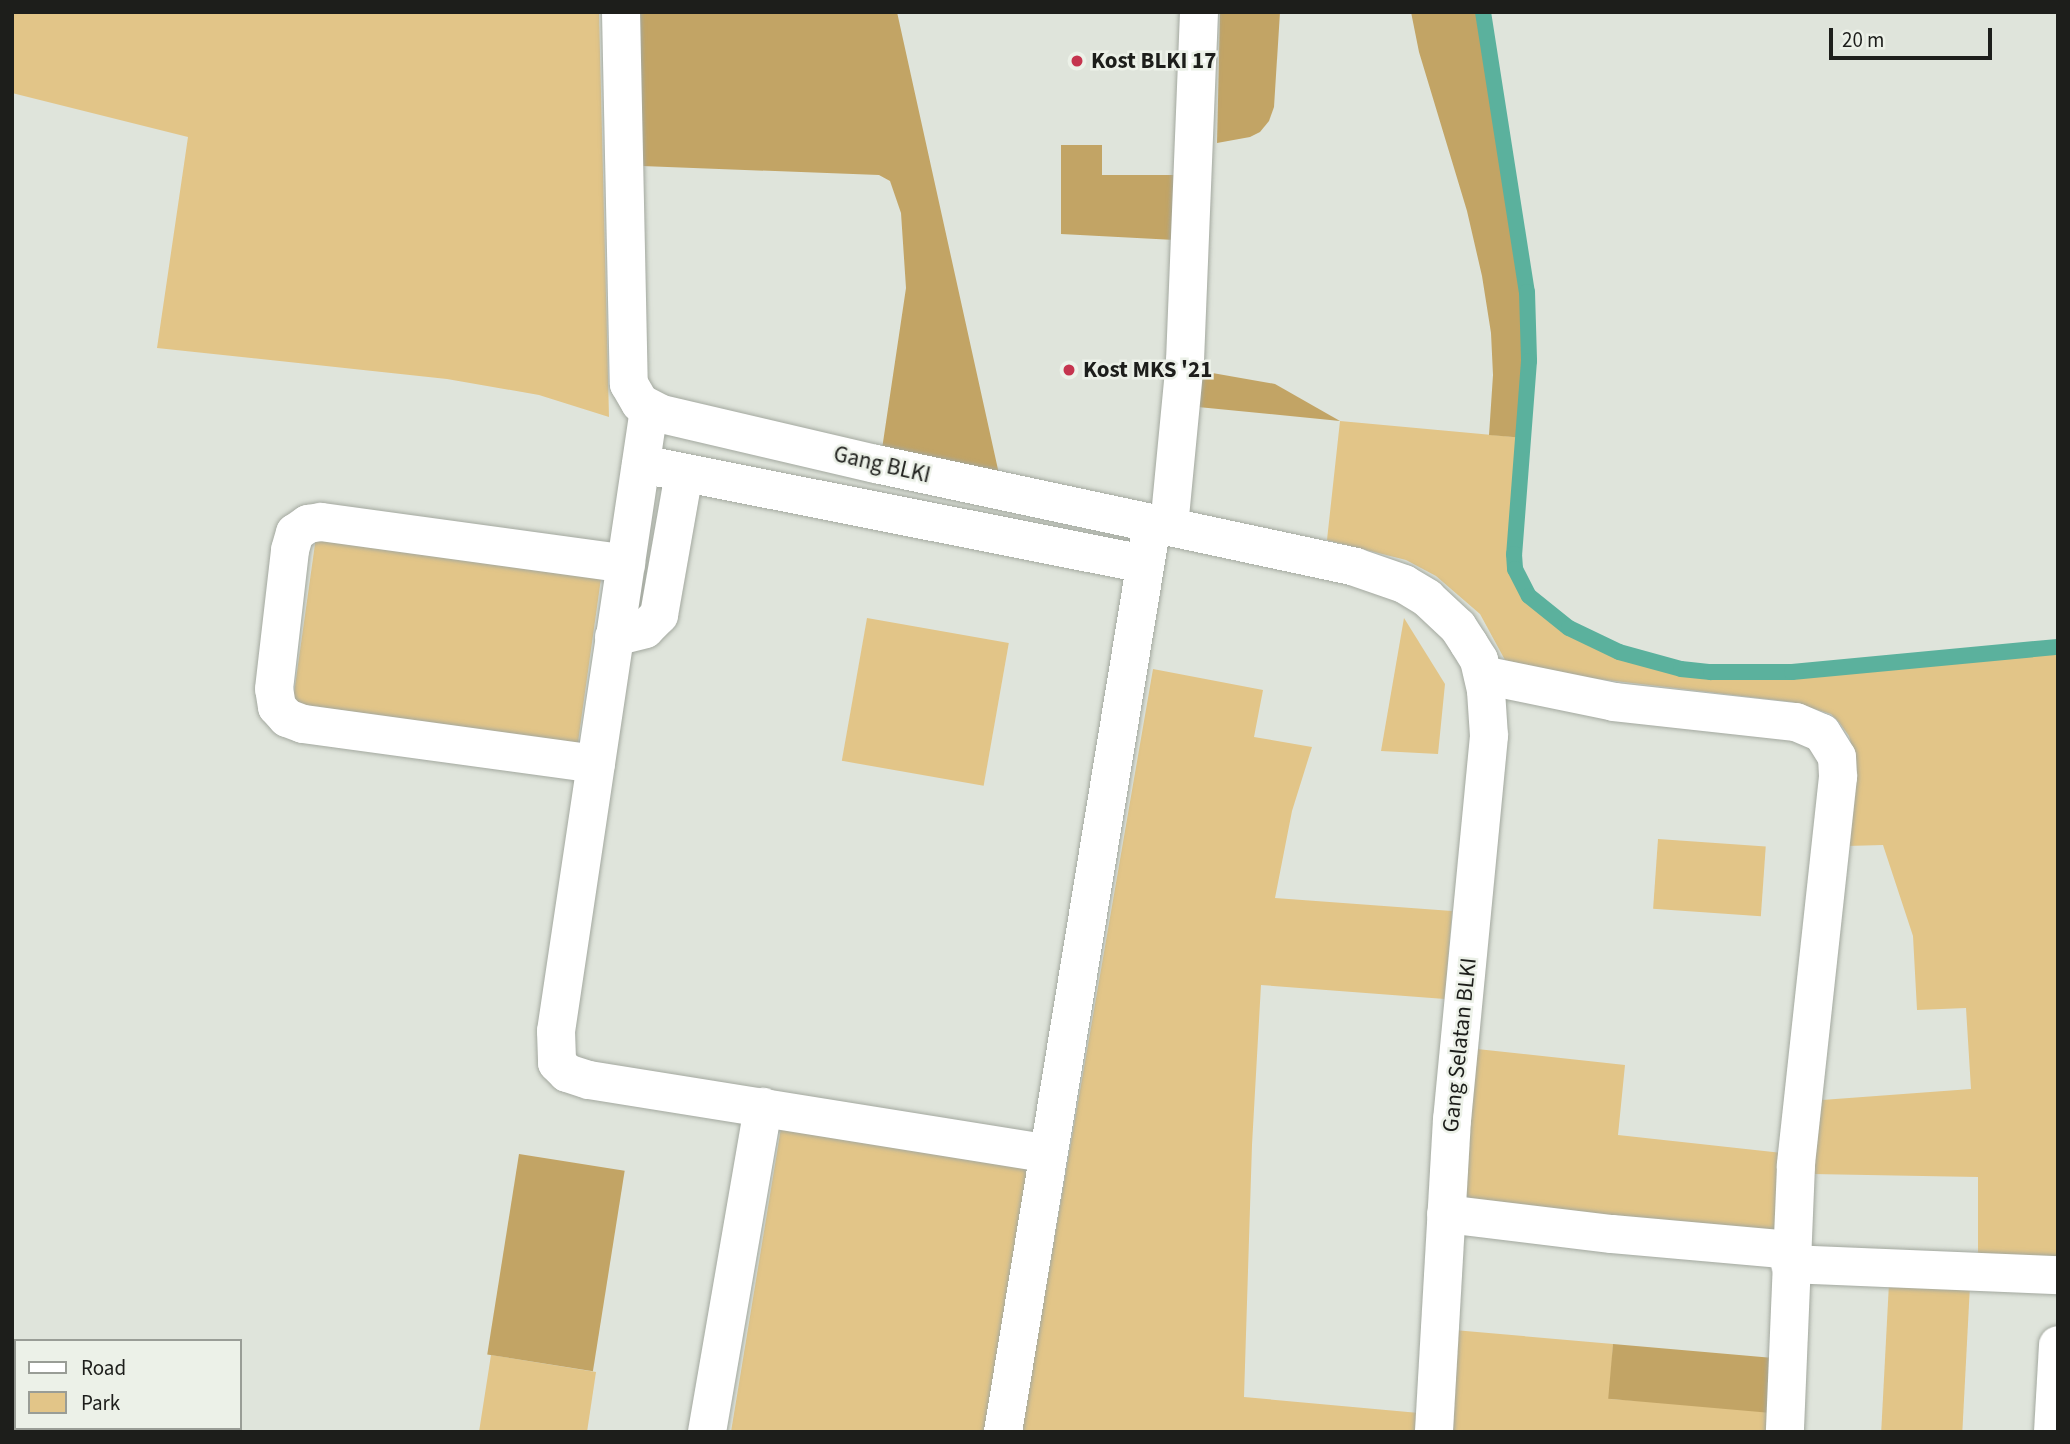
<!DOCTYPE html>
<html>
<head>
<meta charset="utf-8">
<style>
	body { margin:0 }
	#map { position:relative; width:2070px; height:1444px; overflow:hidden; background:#dfe4db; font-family:"Source Sans 3",sans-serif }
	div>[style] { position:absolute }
	.green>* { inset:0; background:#e2c588; transform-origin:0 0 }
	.forest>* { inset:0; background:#c2a465; transform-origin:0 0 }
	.stream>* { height:16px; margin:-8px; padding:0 8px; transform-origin:8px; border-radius:8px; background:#5bb19d }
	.roads { filter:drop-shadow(0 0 2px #a3a89f) drop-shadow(0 0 2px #a3a89f) }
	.minor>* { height:38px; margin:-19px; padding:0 19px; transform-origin:19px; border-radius:19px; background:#fff }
	.dots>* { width:19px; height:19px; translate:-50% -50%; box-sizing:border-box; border:4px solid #ecf1e8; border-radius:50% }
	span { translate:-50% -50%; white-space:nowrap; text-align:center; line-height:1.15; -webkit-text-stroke:5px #ecf1e8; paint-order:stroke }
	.poi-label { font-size:23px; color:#1d1e1b; font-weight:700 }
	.left { translate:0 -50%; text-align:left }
	.street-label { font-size:23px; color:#1d1e1b }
	.frame { position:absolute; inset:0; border:14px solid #1d1e1b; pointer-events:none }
	.legend { position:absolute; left:14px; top:1339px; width:228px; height:91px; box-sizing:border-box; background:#ecf1e8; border:2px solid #999d96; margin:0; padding:9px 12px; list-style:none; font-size:21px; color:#1d1e1b }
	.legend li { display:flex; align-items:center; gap:14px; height:35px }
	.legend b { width:35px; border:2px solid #999d96 }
	.scale { position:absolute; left:1829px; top:28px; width:163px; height:32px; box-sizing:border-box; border:4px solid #1d1e1b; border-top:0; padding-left:9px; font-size:21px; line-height:24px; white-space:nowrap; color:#1d1e1b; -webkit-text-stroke:5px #ecf1e8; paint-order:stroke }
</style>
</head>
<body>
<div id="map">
	<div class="green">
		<div style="clip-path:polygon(12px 12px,599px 12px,609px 417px,539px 395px,447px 379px,157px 348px,188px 137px,12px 93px)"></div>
		<div style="clip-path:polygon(1340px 421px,1525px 438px,1514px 554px,1521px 584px,1544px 610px,1568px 628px,1619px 652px,1681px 668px,1738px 674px,2058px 647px,2058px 1260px,1978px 1257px,1978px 1177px,1812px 1174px,1822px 1100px,1971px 1089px,1966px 1008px,1917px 1010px,1913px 936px,1883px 845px,1847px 846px,1853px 750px,1849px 736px,1839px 722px,1831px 714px,1792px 702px,1573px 676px,1505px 660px,1480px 614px,1436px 576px,1406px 560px,1327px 540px)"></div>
		<div style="left:316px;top:537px;width:288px;height:168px;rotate:8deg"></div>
		<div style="left:867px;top:618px;width:144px;height:145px;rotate:10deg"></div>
		<div style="clip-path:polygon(1404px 618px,1445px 684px,1438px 754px,1381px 751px)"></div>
		<div style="clip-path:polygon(1153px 669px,1263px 690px,1254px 737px,1312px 747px,1292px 811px,1275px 898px,1452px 911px,1445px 999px,1261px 985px,1252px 1145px,1244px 1397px,1419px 1413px,1418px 1432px,1021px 1432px)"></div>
		<div style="left:1658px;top:839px;width:108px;height:70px;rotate:4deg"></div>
		<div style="clip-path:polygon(1477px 1049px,1625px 1065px,1618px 1135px,1783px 1153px,1776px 1234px,1461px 1200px)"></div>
		<div style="clip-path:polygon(781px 1128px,1028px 1166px,985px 1432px,731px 1432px)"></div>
		<div style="left:1889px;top:1283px;width:81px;height:149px;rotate:3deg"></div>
		<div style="clip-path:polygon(1454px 1330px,1613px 1344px,1610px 1399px,1771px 1409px,1770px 1432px,1449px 1432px)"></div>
		<div style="clip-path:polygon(491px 1355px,596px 1372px,587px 1432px,479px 1432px)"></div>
	</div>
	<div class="forest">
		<div style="clip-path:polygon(640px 12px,897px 12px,999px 474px,882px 449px,906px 288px,901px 213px,890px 181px,879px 175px,642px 166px)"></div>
		<div style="clip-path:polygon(1220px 12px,1280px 12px,1274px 107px,1269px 121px,1260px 132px,1250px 137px,1217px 143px)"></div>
		<div style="clip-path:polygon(1411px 12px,1483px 12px,1527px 292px,1530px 325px,1525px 438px,1489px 435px,1493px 375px,1491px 333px,1482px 276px,1467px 211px,1419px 52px)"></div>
		<div style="clip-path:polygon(1061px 145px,1102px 145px,1102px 175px,1178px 175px,1175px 240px,1061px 234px)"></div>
		<div style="clip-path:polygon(1201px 371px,1275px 384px,1340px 421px,1198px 407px)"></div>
		<div style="left:519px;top:1154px;width:107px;height:203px;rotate:9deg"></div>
		<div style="left:1613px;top:1344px;width:161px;height:55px;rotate:5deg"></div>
	</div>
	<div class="stream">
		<div style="left:1483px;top:12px;width:283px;rotate:81.1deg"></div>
		<div style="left:1527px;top:292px;width:69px;rotate:88.3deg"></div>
		<div style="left:1529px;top:361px;width:194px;rotate:94.4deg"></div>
		<div style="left:1514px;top:554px;width:15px;rotate:86deg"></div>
		<div style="left:1515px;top:569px;width:30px;rotate:63deg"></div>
		<div style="left:1529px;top:596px;width:51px;rotate:38.7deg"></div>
		<div style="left:1569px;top:628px;width:55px;rotate:25.6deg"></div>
		<div style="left:1619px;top:652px;width:64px;rotate:15.3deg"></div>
		<div style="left:1681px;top:669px;width:30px;rotate:6deg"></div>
		<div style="left:1711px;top:672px;width:81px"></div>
		<div style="left:1792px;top:672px;width:267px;rotate:-5.4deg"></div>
	</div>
	<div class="roads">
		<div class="minor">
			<div style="left:621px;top:12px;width:372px;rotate:88.8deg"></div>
			<div style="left:629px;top:384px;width:22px;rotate:60deg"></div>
			<div style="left:640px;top:403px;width:25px;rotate:27deg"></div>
			<div style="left:662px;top:414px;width:220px;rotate:13.2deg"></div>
			<div style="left:876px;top:464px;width:490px;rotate:12.1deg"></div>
			<div style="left:1355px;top:567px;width:52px;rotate:19.1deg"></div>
			<div style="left:1404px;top:584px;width:27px;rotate:31deg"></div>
			<div style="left:1427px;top:598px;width:42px;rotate:43.1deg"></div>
			<div style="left:1458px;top:627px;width:20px;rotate:57deg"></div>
			<div style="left:1469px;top:644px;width:19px;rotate:58deg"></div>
			<div style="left:1479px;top:660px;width:32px;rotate:77deg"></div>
			<div style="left:1486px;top:691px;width:45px;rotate:86.2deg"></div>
			<div style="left:1489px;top:736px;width:385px;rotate:95.5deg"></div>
			<div style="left:1452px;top:1119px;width:314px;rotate:93.3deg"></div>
			<div style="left:649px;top:409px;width:629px;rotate:98.5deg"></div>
			<div style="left:556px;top:1031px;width:32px;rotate:88deg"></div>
			<div style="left:557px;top:1063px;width:14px;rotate:45deg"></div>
			<div style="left:567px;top:1073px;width:23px;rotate:18deg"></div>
			<div style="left:589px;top:1080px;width:464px;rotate:9.1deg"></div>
			<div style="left:641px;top:464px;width:513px;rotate:11.24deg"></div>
			<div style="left:1169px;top:527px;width:167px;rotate:-84.5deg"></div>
			<div style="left:1185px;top:361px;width:349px;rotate:-87.7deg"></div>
			<div style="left:614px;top:637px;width:32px;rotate:-14deg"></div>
			<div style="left:645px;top:629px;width:20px;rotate:-45deg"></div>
			<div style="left:659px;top:615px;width:144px;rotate:-80deg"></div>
			<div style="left:1483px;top:675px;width:134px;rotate:11.6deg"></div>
			<div style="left:1614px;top:702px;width:183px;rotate:6.3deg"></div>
			<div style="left:1796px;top:722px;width:28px;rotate:23deg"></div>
			<div style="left:1822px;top:733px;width:28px;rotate:58deg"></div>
			<div style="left:1837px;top:757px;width:20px;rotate:87deg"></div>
			<div style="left:1838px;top:777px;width:391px;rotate:96.2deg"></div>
			<div style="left:1796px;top:1166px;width:266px;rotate:92.4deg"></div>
			<div style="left:596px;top:764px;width:296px;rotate:-172.2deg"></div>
			<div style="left:303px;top:724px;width:17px;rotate:-159deg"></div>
			<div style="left:287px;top:718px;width:15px;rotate:-132deg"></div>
			<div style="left:277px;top:707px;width:18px;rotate:-99deg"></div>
			<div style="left:274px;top:689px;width:140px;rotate:-83.4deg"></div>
			<div style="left:290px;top:550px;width:18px;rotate:-74deg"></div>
			<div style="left:295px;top:533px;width:16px;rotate:-35deg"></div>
			<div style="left:308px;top:524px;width:13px;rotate:-9deg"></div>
			<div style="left:321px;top:522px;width:308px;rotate:7.8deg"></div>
			<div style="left:1446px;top:1214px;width:167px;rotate:6.9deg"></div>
			<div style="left:1612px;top:1234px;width:179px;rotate:5.1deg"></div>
			<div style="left:1790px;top:1264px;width:268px;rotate:2.4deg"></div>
			<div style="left:707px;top:1432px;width:330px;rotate:-80.2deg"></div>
			<div style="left:1003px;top:1432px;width:920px;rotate:-80.68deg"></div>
			<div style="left:2053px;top:1432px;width:87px;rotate:-86.7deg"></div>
		</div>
	</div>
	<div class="dots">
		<div style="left:1077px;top:61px;background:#c5344e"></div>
		<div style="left:1069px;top:370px;background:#c5344e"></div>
	</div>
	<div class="poi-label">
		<span class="left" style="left:1091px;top:61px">Kost BLKI 17</span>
		<span class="left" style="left:1083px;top:370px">Kost MKS '21</span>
	</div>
	<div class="street-label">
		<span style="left:882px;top:465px;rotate:13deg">Gang BLKI</span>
		<span style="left:1460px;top:1045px;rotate:-84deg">Gang Selatan BLKI</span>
	</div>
	<div class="frame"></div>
	<ul class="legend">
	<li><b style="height:9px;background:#fff"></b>Road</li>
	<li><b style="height:19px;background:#e2c588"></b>Park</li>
	</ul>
	<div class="scale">20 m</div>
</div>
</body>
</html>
